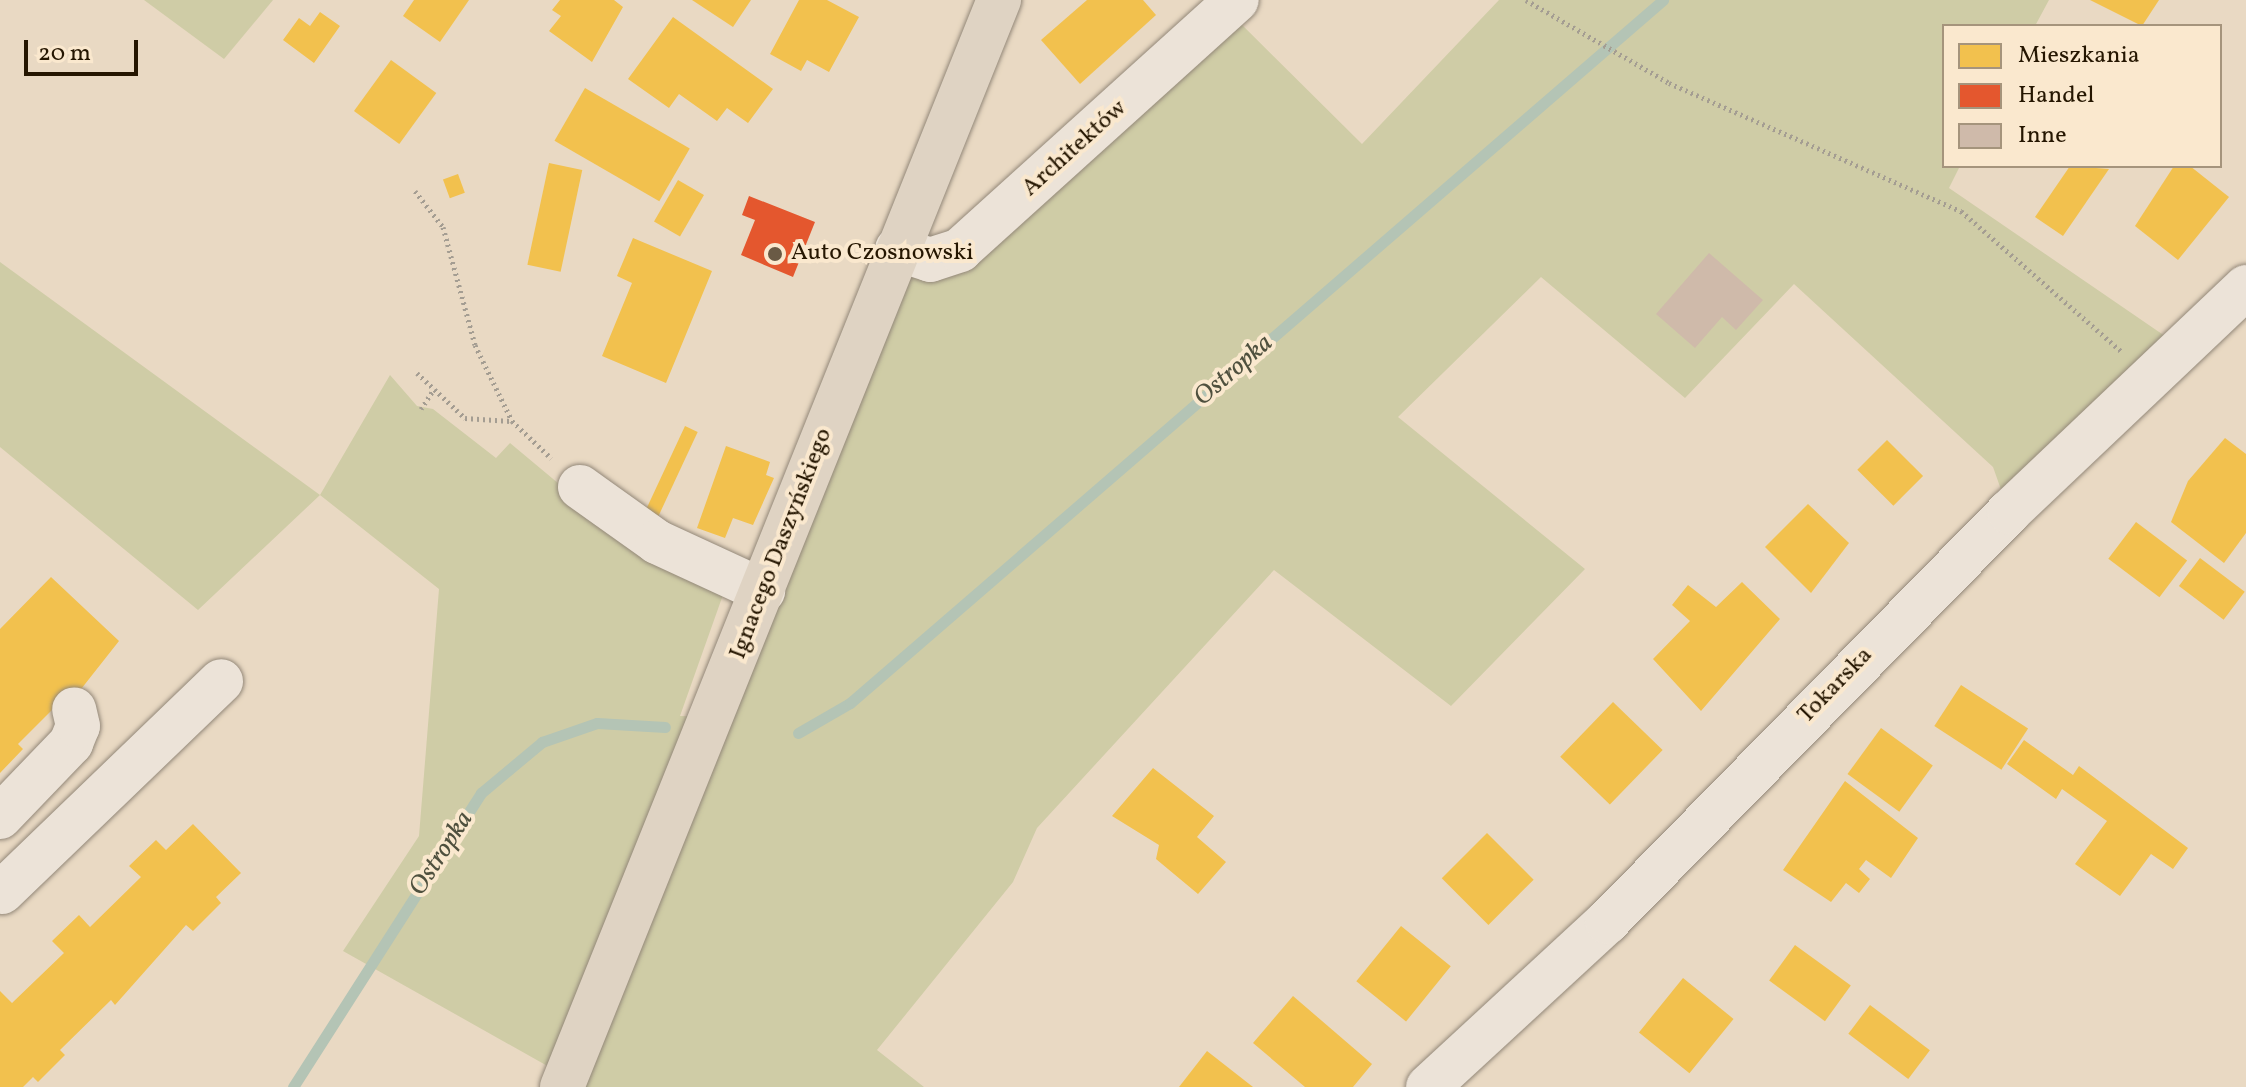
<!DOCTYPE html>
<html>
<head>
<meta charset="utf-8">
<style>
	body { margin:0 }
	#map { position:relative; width:2246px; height:1087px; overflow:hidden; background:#e9d9c3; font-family:Vollkorn,serif }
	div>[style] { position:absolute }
	.green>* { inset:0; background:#cfcca6 }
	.homes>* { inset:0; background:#f2c14e; transform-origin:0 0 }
	.shops>* { inset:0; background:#e4572e }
	.stream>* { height:11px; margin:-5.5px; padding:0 5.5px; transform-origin:5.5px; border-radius:5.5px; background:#b4c4b5 }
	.building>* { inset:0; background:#cfbaaa }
	.path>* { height:5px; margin-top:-2.5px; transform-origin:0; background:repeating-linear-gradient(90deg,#a49d92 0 2px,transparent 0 6px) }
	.roads { filter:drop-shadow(0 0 2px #938879) drop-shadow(0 0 2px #938879) }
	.minor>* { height:44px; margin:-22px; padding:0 22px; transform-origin:22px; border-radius:22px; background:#ece3d8 }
	.major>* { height:44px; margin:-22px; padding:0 22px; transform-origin:22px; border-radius:22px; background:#dfd3c3 }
	.dots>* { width:22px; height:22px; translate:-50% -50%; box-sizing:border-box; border:4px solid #fae8ce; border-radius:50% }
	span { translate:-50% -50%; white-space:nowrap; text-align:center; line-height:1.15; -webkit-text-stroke:8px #fae8ce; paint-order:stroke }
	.street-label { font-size:24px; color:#251601 }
	.poi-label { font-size:24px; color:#251601 }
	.left { translate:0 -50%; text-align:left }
	.water-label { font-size:26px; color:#4f503e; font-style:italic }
	.legend { position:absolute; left:1942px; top:24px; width:280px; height:144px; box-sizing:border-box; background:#fae8ce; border:2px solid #a5947c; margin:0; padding:10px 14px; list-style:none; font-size:24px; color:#251601 }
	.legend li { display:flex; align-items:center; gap:16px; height:40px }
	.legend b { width:40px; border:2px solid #a5947c }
	.scale { position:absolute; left:24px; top:40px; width:114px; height:36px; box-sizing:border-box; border:4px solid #251601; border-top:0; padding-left:10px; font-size:24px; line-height:28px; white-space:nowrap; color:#251601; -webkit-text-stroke:6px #fae8ce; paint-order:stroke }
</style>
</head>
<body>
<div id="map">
	<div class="green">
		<div style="clip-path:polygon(144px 0,273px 0,224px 59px)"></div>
		<div style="clip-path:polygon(1499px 0,2049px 0,2035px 26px,1944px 26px,1944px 166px,1960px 166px,1949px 188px,2178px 345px,2009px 512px,1993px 467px,1794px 284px,1685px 398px,1541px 277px,1398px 417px,1585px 569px,1451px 706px,1274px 570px,1037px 828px,1013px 882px,877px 1050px,924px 1087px,562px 1087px,567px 1077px,343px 951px,419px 836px,439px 589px,320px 495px,198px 610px,0 447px,0 262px,320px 495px,390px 375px,417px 406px,433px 409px,496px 458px,510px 443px,607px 524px,724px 592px,680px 716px,714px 717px,897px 249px,921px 257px,1227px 10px,1362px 144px)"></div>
	</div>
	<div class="homes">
		<div style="clip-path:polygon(414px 0,469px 0,440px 42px,403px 16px)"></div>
		<div style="clip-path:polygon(560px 0,614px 0,623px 7px,592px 62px,549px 31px,561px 16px,552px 10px)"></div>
		<div style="clip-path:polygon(692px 0,751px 0,733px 27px)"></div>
		<div style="clip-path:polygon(799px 0,827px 0,859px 17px,829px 72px,807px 60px,801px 71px,770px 54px)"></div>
		<div style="clip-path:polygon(1087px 0,1143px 0,1156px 15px,1080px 84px,1041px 40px)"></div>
		<div style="clip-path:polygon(2090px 0,2159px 0,2142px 26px)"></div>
		<div style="clip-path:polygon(320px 12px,340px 26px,314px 63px,283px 40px,299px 18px,310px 26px)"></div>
		<div style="clip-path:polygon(673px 17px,773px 89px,748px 123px,727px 108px,717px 121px,679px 94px,669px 108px,628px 79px)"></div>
		<div style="left:391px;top:60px;width:56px;height:63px;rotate:36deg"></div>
		<div style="left:585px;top:88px;width:121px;height:61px;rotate:30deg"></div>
		<div style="left:549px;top:163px;width:34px;height:104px;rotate:12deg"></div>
		<div style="clip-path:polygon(2070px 166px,2109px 169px,2063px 236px,2035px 217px)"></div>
		<div style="clip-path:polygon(2174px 166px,2190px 166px,2229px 197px,2178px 260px,2135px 226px)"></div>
		<div style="left:458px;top:174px;width:20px;height:16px;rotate:70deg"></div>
		<div style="left:678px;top:180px;width:30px;height:48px;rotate:30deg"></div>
		<div style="clip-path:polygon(633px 238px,712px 271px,666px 383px,602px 356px,632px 283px,617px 276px)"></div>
		<div style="left:685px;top:426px;width:14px;height:93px;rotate:25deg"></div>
		<div style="clip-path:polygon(2225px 438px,2246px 454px,2246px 533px,2224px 563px,2171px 522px,2188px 481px)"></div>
		<div style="left:1887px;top:440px;width:51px;height:42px;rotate:45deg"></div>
		<div style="clip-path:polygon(726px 446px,770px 462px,766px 475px,774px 478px,753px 525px,733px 518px,725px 538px,697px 528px)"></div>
		<div style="clip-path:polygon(1808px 504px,1849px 543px,1811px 593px,1765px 547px)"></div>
		<div style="left:2136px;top:522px;width:64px;height:46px;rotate:37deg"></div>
		<div style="left:2200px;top:558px;width:56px;height:35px;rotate:37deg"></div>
		<div style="clip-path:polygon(51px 577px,119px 641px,74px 698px,69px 693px,18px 744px,23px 749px,0 773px,0 629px)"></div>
		<div style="clip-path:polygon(1742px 582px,1780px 619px,1701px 711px,1653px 659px,1690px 621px,1672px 605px,1688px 585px,1716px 607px)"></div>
		<div style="left:1961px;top:685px;width:80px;height:49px;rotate:33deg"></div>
		<div style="left:1613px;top:702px;width:69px;height:76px;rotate:44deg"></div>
		<div style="left:1881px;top:728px;width:64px;height:57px;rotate:36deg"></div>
		<div style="clip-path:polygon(2024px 740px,2073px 775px,2079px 766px,2188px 848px,2173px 869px,2151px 854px,2120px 896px,2075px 864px,2107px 821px,2062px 789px,2056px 799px,2007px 764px)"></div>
		<div style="clip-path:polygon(1153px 768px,1214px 816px,1197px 837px,1226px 862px,1198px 894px,1156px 859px,1159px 845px,1112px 816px)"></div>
		<div style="clip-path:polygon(1845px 781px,1918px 838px,1891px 878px,1866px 860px,1859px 869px,1870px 879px,1859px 893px,1846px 883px,1831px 902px,1783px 870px)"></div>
		<div style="clip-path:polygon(193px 824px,241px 873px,216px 897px,221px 903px,193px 931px,186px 925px,115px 1005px,111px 1000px,60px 1050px,65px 1055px,38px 1082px,33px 1077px,23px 1087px,0 1087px,0 991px,12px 1003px,64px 953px,52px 941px,79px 915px,90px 927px,141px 877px,129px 866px,156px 840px,166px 850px)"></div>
		<div style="left:1487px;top:833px;width:66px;height:64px;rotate:45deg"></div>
		<div style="left:1401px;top:926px;width:64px;height:71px;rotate:39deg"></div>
		<div style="left:1795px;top:945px;width:69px;height:44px;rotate:36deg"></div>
		<div style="left:1683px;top:978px;width:65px;height:70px;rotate:39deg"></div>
		<div style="clip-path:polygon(1293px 996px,1372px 1064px,1353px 1087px,1305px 1087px,1253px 1043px)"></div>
		<div style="left:1870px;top:1005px;width:75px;height:36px;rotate:37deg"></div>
		<div style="clip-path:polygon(1207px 1051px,1253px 1087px,1179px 1087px)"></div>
	</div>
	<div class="shops">
		<div style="clip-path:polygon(749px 196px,815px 222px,793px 277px,741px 255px,755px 220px,742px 215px)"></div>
	</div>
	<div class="stream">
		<div style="left:798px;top:733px;width:60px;rotate:-30deg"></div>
		<div style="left:850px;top:703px;width:1075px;rotate:-40.85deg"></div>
		<div style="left:293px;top:1087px;width:349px;rotate:-57.4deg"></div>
		<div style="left:481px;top:793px;width:80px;rotate:-39.9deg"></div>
		<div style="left:542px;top:742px;width:58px;rotate:-19.1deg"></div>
		<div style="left:597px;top:723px;width:68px;rotate:3.4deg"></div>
	</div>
	<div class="building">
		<div style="clip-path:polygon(1709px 253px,1763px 300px,1736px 330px,1722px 317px,1695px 348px,1656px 314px)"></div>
	</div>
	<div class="path">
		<div style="left:1526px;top:0;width:165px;rotate:30.1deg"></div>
		<div style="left:1669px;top:83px;width:319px;rotate:23.7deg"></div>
		<div style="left:1961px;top:211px;width:213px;rotate:41.2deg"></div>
		<div style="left:415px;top:191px;width:46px;rotate:52.1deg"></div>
		<div style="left:443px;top:227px;width:122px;rotate:74.8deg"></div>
		<div style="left:475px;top:345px;width:85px;rotate:64deg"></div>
		<div style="left:512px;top:421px;width:54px;rotate:43.5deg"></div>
		<div style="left:417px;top:373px;width:66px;rotate:43.2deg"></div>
		<div style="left:465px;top:418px;width:46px;rotate:3.7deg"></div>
		<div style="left:421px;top:409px;width:24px;rotate:-57deg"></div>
	</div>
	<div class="roads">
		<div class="minor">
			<div style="left:897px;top:249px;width:35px;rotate:18deg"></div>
			<div style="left:930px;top:260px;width:32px;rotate:-18deg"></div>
			<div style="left:960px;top:250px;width:373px;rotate:-42.1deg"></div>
			<div style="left:580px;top:487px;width:95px;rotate:35.5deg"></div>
			<div style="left:657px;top:542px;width:117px;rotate:24.8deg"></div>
			<div style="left:0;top:817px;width:103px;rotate:-46.2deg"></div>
			<div style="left:71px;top:743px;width:18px;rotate:-68deg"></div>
			<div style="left:78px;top:726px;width:17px;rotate:-103deg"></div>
			<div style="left:2px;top:892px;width:304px;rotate:-43.9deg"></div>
			<div style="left:1428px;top:1087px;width:243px;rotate:-42.7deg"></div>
			<div style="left:1607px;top:922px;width:574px;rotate:-45.56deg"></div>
			<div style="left:2009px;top:512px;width:327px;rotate:-43.5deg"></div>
		</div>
		<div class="major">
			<div style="left:562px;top:1087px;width:1172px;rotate:-68.1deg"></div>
		</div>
	</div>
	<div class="dots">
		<div style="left:775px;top:254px;background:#6a5a45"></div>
	</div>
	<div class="street-label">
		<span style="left:1075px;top:149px;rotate:-42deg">Architektów</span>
		<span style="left:782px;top:544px;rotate:-69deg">Ignacego Daszyńskiego</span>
		<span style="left:1836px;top:686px;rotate:-46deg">Tokarska</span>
	</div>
	<div class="poi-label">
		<span class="left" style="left:791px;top:254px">Auto Czosnowski</span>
	</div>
	<div class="water-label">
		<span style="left:1234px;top:371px;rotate:-41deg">Ostropka</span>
		<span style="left:442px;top:854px;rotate:-57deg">Ostropka</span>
	</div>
	<ul class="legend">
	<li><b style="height:22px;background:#f2c14e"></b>Mieszkania</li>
	<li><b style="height:22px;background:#e4572e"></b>Handel</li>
	<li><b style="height:22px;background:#cfbaaa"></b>Inne</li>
	</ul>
	<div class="scale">20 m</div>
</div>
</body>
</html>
